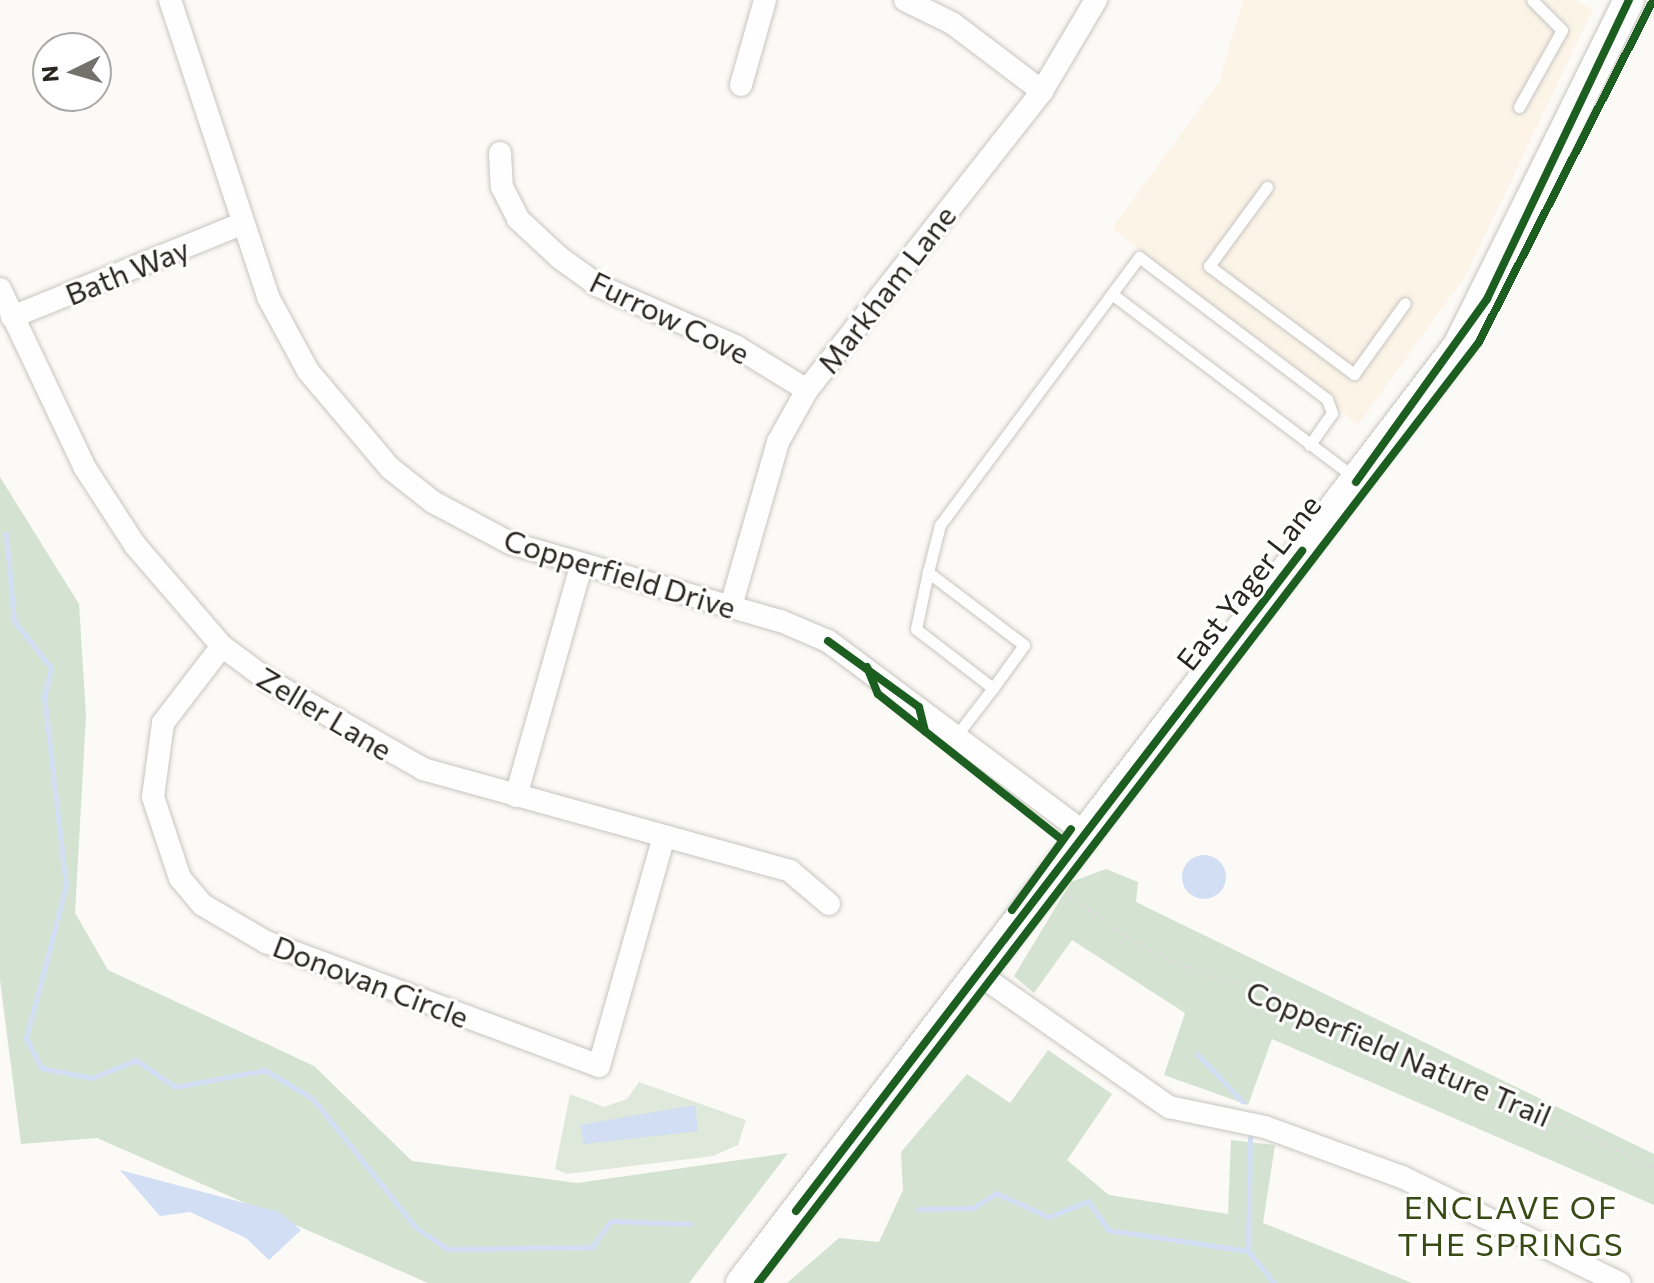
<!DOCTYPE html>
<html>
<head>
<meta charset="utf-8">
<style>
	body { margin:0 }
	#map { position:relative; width:1654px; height:1283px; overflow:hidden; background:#fcfaf6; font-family:Commissioner,sans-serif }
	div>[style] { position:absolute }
	.commercial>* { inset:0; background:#fcf4e7 }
	.green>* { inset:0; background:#dee8db }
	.forest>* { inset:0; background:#d3e2d1 }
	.water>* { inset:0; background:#d1def4 }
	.round { border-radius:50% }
	.stream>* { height:5px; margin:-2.5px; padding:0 2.5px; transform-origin:2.5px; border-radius:2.5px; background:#d1def4 }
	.path>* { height:3px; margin-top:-1.5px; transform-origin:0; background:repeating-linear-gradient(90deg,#dddbda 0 4px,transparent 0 8px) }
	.roads { filter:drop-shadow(0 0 2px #c7c5c0) drop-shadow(0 0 2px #c7c5c0) }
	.lane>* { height:11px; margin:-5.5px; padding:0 5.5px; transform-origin:5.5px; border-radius:5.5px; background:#fffefe }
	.street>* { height:22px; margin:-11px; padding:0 11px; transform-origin:11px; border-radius:11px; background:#fffefe }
	.secondary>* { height:30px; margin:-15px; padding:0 15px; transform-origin:15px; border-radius:15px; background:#fffefe }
	.cycleway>* { height:8px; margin:-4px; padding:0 4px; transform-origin:4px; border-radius:4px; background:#1b5e20 }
	span { translate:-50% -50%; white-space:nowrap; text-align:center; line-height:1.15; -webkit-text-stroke:6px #fff; paint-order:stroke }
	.street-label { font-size:30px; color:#292720 }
	.neighbourhood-label { font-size:32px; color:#3a4a14; letter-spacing:2px }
	.north { position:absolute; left:32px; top:32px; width:80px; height:80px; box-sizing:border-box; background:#fff; border:2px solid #a9a9a6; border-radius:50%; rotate:265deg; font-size:22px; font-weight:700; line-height:32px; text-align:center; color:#292720 }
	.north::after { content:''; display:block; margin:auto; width:28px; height:36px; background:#73716b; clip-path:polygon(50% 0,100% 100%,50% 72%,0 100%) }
</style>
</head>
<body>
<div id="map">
	<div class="commercial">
		<div style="clip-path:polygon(1243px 0,1574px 0,1593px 9px,1466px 275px,1358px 425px,1112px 228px,1219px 82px)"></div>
	</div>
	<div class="green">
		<div style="clip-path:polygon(639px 1082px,746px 1120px,738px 1145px,713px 1156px,567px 1174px,555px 1169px,570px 1094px,604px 1107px,627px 1099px)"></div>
	</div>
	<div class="forest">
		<div style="clip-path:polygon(0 477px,79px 604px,86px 716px,75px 913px,108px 970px,314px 1066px,412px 1161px,577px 1183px,788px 1153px,689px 1283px,428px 1283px,97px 1138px,21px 1144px,0 980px)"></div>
		<div style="clip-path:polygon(1106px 869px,1138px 882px,1136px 902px,1654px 1154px,1654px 1205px,1272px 1039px,1248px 1105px,1164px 1075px,1185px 1013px,1072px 940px,1034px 993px,1014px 976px,1071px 882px)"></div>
		<div style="clip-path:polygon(1048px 1050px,1112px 1094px,1067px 1160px,1109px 1195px,1228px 1214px,1231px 1140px,1275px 1145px,1263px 1223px,1412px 1283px,787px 1283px,839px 1238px,879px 1242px,903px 1190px,901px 1152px,967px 1074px,1010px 1103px)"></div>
	</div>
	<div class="water">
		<div class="round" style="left:1182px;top:855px;width:44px;height:44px"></div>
		<div style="clip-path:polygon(695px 1105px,698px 1131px,584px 1144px,580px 1125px)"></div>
		<div style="clip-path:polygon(120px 1170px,279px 1212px,301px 1230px,269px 1260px,246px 1238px,190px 1212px,160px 1216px)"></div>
	</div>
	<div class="stream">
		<div style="left:6px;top:534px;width:87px;rotate:84.7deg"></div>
		<div style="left:14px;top:621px;width:60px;rotate:51.8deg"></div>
		<div style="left:51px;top:668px;width:29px;rotate:104deg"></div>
		<div style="left:44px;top:696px;width:191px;rotate:83.4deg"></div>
		<div style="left:66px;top:886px;width:157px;rotate:104.7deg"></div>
		<div style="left:26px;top:1038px;width:34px;rotate:63deg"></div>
		<div style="left:41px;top:1068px;width:52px;rotate:11.1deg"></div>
		<div style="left:92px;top:1078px;width:48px;rotate:-22.2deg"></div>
		<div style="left:136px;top:1060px;width:47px;rotate:34.7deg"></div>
		<div style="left:175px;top:1087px;width:92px;rotate:-10.7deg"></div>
		<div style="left:265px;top:1070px;width:56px;rotate:31.1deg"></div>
		<div style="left:313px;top:1099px;width:164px;rotate:51.4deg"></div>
		<div style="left:415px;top:1227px;width:40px;rotate:34deg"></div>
		<div style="left:448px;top:1249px;width:144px;rotate:-0.8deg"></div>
		<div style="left:592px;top:1247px;width:32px;rotate:-54deg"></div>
		<div style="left:611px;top:1221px;width:79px;rotate:2.2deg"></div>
		<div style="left:1197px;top:1054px;width:66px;rotate:46.2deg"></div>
		<div style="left:918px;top:1209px;width:55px;rotate:-1deg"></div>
		<div style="left:973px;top:1208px;width:27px;rotate:-33deg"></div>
		<div style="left:996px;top:1193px;width:58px;rotate:24.4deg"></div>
		<div style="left:1049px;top:1217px;width:42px;rotate:-22.3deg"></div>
		<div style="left:1088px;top:1201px;width:35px;rotate:55deg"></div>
		<div style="left:1108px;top:1230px;width:142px;rotate:8.5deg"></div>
		<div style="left:1248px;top:1251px;width:41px;rotate:50.9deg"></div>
		<div style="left:1248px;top:1251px;width:113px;rotate:-89deg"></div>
	</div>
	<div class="path">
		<div style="left:1068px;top:895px;width:89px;rotate:34.9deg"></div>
		<div style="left:1141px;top:946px;width:55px;rotate:24.7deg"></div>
		<div style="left:1191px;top:969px;width:93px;rotate:16.9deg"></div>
		<div style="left:1280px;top:996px;width:411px;rotate:24.6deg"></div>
	</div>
	<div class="roads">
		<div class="lane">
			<div style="left:1519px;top:107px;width:88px;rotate:-60.8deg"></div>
			<div style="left:1562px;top:30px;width:42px;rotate:-135deg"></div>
			<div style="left:1267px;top:187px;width:98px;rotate:126.3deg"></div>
			<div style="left:1209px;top:266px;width:181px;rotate:36.7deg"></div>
			<div style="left:1354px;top:374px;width:87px;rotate:-54.3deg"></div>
			<div style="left:1112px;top:294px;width:303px;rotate:37.1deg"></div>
			<div style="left:928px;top:572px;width:49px;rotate:-75.7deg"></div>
			<div style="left:940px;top:525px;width:334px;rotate:-53.4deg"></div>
			<div style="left:1139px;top:257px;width:236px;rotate:37.1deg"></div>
			<div style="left:1327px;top:399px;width:15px;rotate:70deg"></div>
			<div style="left:1332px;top:413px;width:39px;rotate:125deg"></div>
			<div style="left:956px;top:736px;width:61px;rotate:-52.4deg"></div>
			<div style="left:993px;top:688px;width:53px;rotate:-54.2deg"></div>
			<div style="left:1024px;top:645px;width:121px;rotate:-142.8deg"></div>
			<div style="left:928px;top:572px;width:58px;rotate:101.9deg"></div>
			<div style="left:916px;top:629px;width:97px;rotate:37.5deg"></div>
		</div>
		<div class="street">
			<div style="left:170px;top:0;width:313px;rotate:71.7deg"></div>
			<div style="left:268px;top:297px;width:84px;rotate:61.6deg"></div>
			<div style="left:308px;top:371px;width:127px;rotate:49.8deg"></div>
			<div style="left:390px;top:468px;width:55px;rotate:38.3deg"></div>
			<div style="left:433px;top:502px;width:87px;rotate:28deg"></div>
			<div style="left:510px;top:543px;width:282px;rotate:16.1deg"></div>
			<div style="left:781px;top:621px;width:51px;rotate:23.1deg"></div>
			<div style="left:828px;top:641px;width:321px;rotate:36.8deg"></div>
			<div style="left:905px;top:0;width:52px;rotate:26.1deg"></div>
			<div style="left:952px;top:23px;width:113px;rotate:37.1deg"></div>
			<div style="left:741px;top:85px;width:88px;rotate:-74.2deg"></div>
			<div style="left:500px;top:153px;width:34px;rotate:87deg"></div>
			<div style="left:502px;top:187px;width:36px;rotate:63deg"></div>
			<div style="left:518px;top:219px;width:57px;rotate:42.9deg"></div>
			<div style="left:560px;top:258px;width:48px;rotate:35.7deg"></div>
			<div style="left:599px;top:286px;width:151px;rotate:23.8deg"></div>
			<div style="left:737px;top:347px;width:82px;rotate:31.6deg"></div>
			<div style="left:0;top:289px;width:198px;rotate:64.6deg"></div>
			<div style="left:85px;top:468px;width:92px;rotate:57deg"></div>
			<div style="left:135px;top:545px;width:133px;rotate:49.3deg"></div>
			<div style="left:222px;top:646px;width:59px;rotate:36.7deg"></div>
			<div style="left:269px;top:681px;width:177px;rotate:29.7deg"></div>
			<div style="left:423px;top:769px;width:381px;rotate:15.5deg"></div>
			<div style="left:790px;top:871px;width:51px;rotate:40.2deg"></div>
			<div style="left:12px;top:317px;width:247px;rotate:-22.1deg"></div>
			<div style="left:731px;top:606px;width:171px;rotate:-74deg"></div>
			<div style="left:778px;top:442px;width:60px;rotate:-60.9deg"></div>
			<div style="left:807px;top:390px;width:380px;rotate:-51.8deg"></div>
			<div style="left:1042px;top:91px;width:106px;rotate:-59.3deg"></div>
			<div style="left:222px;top:646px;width:97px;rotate:127.5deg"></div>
			<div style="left:163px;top:723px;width:75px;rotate:97.7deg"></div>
			<div style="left:153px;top:797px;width:85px;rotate:71.6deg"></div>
			<div style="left:180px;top:878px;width:35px;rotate:50deg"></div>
			<div style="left:203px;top:905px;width:73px;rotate:30.4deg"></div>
			<div style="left:266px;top:942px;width:355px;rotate:20.4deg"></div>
			<div style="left:599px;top:1066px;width:235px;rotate:-74.2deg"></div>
			<div style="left:516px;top:796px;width:238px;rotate:-74.2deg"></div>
			<div style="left:979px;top:974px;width:232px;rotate:35deg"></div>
			<div style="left:1169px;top:1107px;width:98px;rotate:11.8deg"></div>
			<div style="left:1265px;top:1127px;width:146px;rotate:20.1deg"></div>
			<div style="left:1402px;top:1177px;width:242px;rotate:26deg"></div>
		</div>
		<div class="secondary">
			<div style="left:741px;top:1283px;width:1180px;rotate:-52.58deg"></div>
			<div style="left:1458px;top:346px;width:386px;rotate:-63.7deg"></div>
		</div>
	</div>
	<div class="cycleway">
		<div style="left:1356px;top:482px;width:225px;rotate:-54.4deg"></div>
		<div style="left:1487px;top:299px;width:331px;rotate:-64.6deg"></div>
		<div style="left:828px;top:641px;width:112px;rotate:36deg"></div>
		<div style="left:919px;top:707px;width:25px;rotate:76deg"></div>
		<div style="left:867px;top:667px;width:29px;rotate:68deg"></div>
		<div style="left:878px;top:694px;width:235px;rotate:38.4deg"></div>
		<div style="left:1012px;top:910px;width:100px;rotate:-53.9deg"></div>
		<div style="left:796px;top:1211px;width:832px;rotate:-52.52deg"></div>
		<div style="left:758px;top:1283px;width:1185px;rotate:-52.54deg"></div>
		<div style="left:1479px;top:342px;width:384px;rotate:-63deg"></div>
	</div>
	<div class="street-label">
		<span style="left:127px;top:271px;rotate:-22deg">Bath Way</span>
		<span style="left:886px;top:289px;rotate:-52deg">Markham Lane</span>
		<span style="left:670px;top:317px;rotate:26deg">Furrow Cove</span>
		<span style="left:620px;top:573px;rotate:17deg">Copperfield Drive</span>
		<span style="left:1248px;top:582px;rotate:-52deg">East Yager Lane</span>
		<span style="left:325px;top:713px;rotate:31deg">Zeller Lane</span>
		<span style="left:371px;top:981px;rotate:21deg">Donovan Circle</span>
		<span style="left:1399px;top:1053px;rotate:23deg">Copperfield Nature Trail</span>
	</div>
	<div class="neighbourhood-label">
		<span style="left:1511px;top:1225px">ENCLAVE OF<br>THE SPRINGS</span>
	</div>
	<div class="north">N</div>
</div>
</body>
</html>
